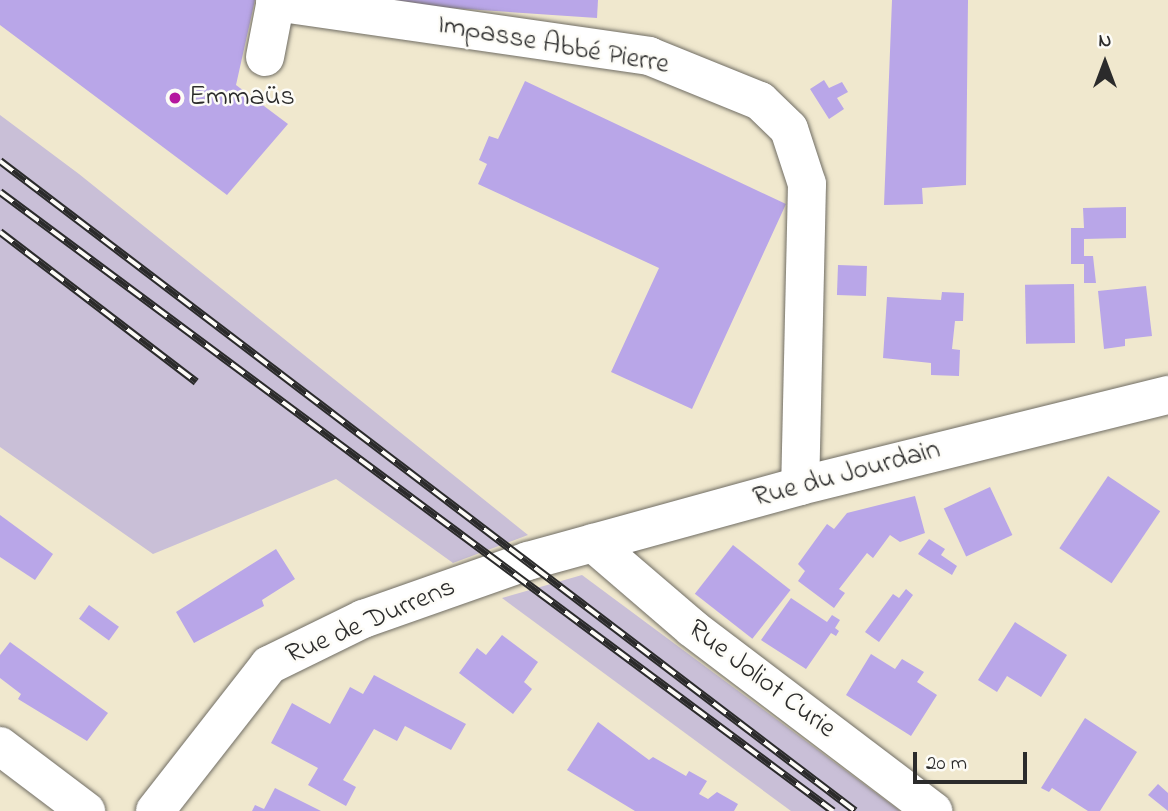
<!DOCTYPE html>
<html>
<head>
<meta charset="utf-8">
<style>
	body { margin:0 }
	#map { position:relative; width:1168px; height:811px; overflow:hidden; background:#f0e8ce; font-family:"Indie Flower",sans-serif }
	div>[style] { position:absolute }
	.industrial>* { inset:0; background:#c9bfd7 }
	.building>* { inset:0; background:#b9a6e8; transform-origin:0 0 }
	.roads { filter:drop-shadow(0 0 2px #706d64) drop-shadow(0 0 2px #706d64) }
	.minor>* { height:38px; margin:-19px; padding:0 19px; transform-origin:19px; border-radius:19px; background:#fff }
	.rail>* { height:8px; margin-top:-4px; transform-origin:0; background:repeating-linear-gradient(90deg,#fdfcf7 0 16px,#2b2b2b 0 32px); box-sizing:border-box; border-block:2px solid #2b2b2b }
	.dots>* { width:19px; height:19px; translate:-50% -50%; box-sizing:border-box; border:4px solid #fdfcf7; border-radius:50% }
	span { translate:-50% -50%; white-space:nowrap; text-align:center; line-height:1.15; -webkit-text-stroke:5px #fdfcf7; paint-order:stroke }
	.street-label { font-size:28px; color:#2b2b2b }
	.poi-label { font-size:28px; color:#2b2b2b }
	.left { translate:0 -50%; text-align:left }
	.north { position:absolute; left:1070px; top:28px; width:70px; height:70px; -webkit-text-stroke:5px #fdfcf7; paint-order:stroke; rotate:0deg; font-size:19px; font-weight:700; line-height:28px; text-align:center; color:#2b2b2b }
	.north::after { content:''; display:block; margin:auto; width:24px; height:32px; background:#2b2b2b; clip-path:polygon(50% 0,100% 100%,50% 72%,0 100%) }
	.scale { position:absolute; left:913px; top:752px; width:114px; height:32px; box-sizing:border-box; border:4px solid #2b2b2b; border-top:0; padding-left:9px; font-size:21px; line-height:24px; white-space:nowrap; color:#2b2b2b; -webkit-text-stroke:5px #fdfcf7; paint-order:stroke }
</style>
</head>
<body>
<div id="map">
	<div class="industrial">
		<div style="clip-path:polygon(0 115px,79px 174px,528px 535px,453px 563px,336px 479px,153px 554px,0 447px)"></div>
		<div style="clip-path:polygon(582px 575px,900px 811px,791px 811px,502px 598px)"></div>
	</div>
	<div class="building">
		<div style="clip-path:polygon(0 0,255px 0,236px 85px,288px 124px,227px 195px,0 25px)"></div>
		<div style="clip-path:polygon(391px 0,598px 0,597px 18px,391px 4px)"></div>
		<div style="clip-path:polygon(892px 0,968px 0,966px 185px,922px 188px,923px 204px,884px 205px)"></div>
		<div style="clip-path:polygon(824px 80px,829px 88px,842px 82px,848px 92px,837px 98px,844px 109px,829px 119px,810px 89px)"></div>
		<div style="clip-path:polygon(525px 81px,786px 204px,692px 409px,611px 372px,659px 268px,478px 184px,487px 164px,479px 160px,489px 136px,498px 139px)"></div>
		<div style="clip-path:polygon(1126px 207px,1126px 238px,1084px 239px,1084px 256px,1093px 256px,1096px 283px,1084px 283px,1084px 264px,1071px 264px,1071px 228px,1084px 228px,1083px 208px)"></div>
		<div style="left:838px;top:265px;width:29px;height:30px;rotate:2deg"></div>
		<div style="left:1074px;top:284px;width:59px;height:49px;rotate:89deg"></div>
		<div style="clip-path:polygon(1146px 286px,1152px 336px,1125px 339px,1125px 346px,1104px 349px,1098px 291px)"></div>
		<div style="clip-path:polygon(942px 292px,964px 293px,963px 321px,955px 321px,952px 349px,960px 350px,959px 376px,931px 375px,931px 363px,883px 358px,887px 297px,941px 300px)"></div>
		<div style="left:1108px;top:476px;width:63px;height:87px;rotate:34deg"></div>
		<div style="left:990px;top:487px;width:53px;height:51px;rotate:65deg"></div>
		<div style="clip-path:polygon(915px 496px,925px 533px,900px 542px,890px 535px,873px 558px,867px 553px,839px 589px,845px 593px,834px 608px,798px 581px,805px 571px,798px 564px,827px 524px,834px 529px,847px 513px)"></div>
		<div style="clip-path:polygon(0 515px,53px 554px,35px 580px,0 557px)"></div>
		<div style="clip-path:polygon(929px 539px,945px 549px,941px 555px,957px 566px,952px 575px,918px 554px)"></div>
		<div style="left:733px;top:545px;width:73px;height:62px;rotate:38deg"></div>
		<div style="clip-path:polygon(276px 549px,295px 579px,262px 600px,264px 606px,194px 643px,176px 612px)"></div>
		<div style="clip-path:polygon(906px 589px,913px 595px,879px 642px,865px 632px,893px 594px,899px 598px)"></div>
		<div style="clip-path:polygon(791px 598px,827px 622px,832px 615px,840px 620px,835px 628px,839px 631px,836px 636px,831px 633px,806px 669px,761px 640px)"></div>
		<div style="left:89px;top:605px;width:37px;height:17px;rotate:36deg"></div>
		<div style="clip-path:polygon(1015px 622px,1067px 655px,1041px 697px,1007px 676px,997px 692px,978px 680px)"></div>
		<div style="clip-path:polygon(502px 635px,538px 662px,524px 682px,532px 689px,513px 714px,459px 673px,477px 648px,486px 655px)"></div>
		<div style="clip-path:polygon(10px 642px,108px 713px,87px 741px,18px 699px,21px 694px,0 678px,0 655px)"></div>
		<div style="clip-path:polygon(871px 654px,895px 669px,902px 659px,924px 672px,917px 682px,937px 695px,911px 736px,846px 695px)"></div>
		<div style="clip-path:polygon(374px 675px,466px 724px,451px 750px,405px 726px,397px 741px,374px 729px,343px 780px,356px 787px,346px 806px,308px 785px,318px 768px,271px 743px,292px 703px,330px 724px,350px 687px,363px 694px)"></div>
		<div style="clip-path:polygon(1085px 718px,1137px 752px,1100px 811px,1088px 811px,1052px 788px,1049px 792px,1041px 788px)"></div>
		<div style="clip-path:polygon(598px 722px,649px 760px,653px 757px,686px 776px,689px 771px,707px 781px,699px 794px,708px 799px,717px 792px,738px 804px,734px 811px,635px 811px,567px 770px)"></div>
		<div style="clip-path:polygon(1158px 784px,1168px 793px,1168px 811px,1148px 795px)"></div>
		<div style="clip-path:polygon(275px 788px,321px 811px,252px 811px,255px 805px,264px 809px)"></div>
	</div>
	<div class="roads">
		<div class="minor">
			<div style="left:275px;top:2px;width:378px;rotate:8.2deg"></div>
			<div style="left:649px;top:56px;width:120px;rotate:22.1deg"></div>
			<div style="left:760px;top:101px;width:40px;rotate:44deg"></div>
			<div style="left:789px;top:129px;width:58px;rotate:71.9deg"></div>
			<div style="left:807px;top:184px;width:302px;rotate:91.3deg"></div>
			<div style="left:265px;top:57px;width:58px;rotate:-79.1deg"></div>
			<div style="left:593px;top:543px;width:130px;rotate:40.6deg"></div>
			<div style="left:692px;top:628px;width:303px;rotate:37.2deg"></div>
			<div style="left:0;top:746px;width:108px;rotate:37.1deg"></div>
			<div style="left:155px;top:811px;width:185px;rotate:-52deg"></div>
			<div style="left:269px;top:665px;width:105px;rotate:-26.1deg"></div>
			<div style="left:363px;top:619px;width:175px;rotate:-19.4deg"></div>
			<div style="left:528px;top:561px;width:282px;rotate:-15.4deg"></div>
			<div style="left:800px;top:486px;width:379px;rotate:-13.9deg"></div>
		</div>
	</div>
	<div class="rail">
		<div style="left:0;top:161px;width:1074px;rotate:37.24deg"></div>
		<div style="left:0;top:192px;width:1038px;rotate:36.62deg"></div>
		<div style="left:0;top:232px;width:247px;rotate:37.4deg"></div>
	</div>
	<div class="dots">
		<div style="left:175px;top:98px;background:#b5179e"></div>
	</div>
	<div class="street-label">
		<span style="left:553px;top:46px;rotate:10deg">Impasse Abbé Pierre</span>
		<span style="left:847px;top:475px;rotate:-15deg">Rue du Jourdain</span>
		<span style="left:371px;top:622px;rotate:-23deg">Rue de Durrens</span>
		<span style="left:761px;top:680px;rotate:37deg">Rue Joliot Curie</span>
	</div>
	<div class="poi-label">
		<span class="left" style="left:189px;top:98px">Emmaüs</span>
	</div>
	<div class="north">N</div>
	<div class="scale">20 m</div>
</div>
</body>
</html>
